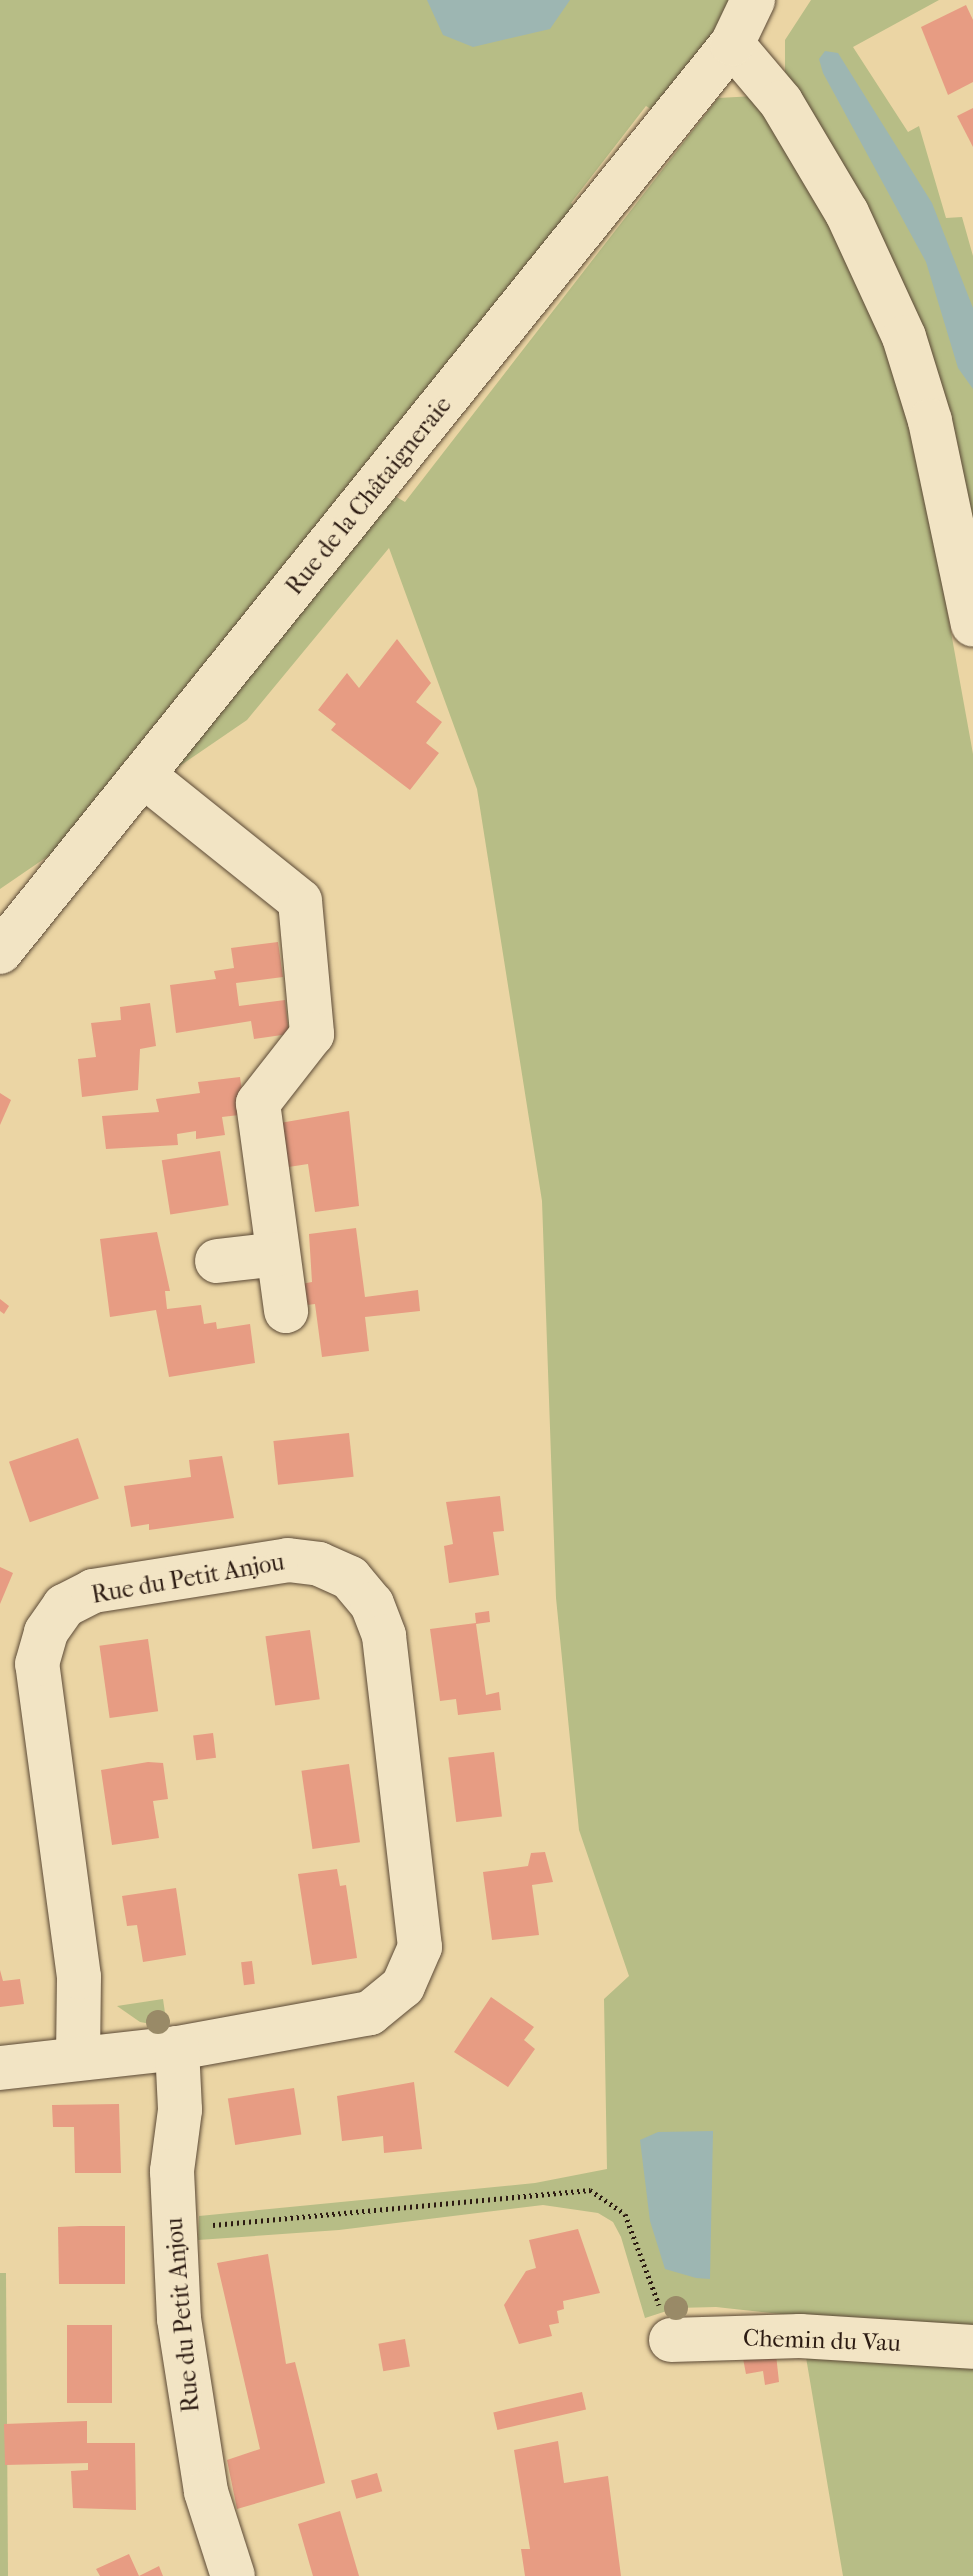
<!DOCTYPE html>
<html>
<head>
<meta charset="utf-8">
<style>
	body { margin:0 }
	#map { position:relative; width:973px; height:2576px; overflow:hidden; background:#ebd5a4; font-family:"IM FELL French Canon",serif }
	div>[style] { position:absolute }
	.green>* { inset:0; background:#b7bd86 }
	.water>* { inset:0; background:#9db6b2 }
	.building>* { inset:0; background:#e79c83; transform-origin:0 0 }
	.path>* { height:5px; margin-top:-2.5px; transform-origin:0; background:repeating-linear-gradient(90deg,#2c1b12 0 2px,transparent 0 6px) }
	.roads { filter:drop-shadow(0 0 2px #5c4a36) drop-shadow(0 0 2px #5c4a36) }
	.minor>* { height:44px; margin:-22px; padding:0 22px; transform-origin:22px; border-radius:22px; background:#f2e4c4 }
	.trees>* { width:24px; height:24px; margin:-12px; border-radius:50%; background:#998a67 }
	span { translate:-50% -50%; white-space:nowrap; text-align:center; line-height:1.15; -webkit-text-stroke:7px #f2e4c4; paint-order:stroke }
	.street-label { font-size:24px; color:#2c1b12 }
</style>
</head>
<body>
<div id="map">
	<div class="green">
		<div style="clip-path:polygon(0 0,735px 0,685px 73px,654px 111px,646px 106px,571px 203px,577px 208px,357px 474px,405px 502px,718px 98px,755px 96px,773px 119px,883px 324px,912px 416px,973px 754px,973px 2576px,843px 2576px,799px 2316px,716px 2307px,676px 2308px,645px 2318px,621px 2237px,613px 2222px,598px 2213px,543px 2205px,339px 2230px,198px 2240px,199px 2216px,535px 2183px,607px 2169px,604px 1999px,629px 1976px,579px 1830px,556px 1598px,542px 1201px,477px 789px,389px 548px,247px 720px,0 889px)"></div>
		<div style="clip-path:polygon(811px 0,939px 0,853px 47px,908px 132px,919px 126px,946px 218px,962px 217px,973px 256px,973px 545px,829px 146px,785px 72px,785px 40px)"></div>
		<div style="clip-path:polygon(163px 1999px,167px 2027px,140px 2022px,117px 2006px)"></div>
		<div style="clip-path:polygon(0 2273px,6px 2273px,8px 2576px,0 2576px)"></div>
	</div>
	<div class="water">
		<div style="clip-path:polygon(427px 0,570px 0,550px 29px,473px 47px,443px 35px)"></div>
		<div style="clip-path:polygon(825px 51px,838px 53px,932px 203px,973px 308px,973px 389px,958px 368px,926px 262px,823px 73px,819px 59px)"></div>
		<div style="clip-path:polygon(713px 2131px,710px 2279px,696px 2278px,665px 2269px,650px 2221px,640px 2140px,658px 2132px)"></div>
	</div>
	<div class="building">
		<div style="clip-path:polygon(966px 5px,973px 20px,973px 82px,948px 95px,921px 27px)"></div>
		<div style="clip-path:polygon(973px 108px,973px 147px,957px 116px)"></div>
		<div style="clip-path:polygon(397px 639px,431px 683px,416px 702px,442px 722px,426px 743px,439px 753px,410px 790px,331px 730px,336px 724px,318px 710px,347px 673px,359px 688px)"></div>
		<div style="clip-path:polygon(278px 942px,283px 977px,236px 983px,239px 1006px,285px 1000px,289px 1034px,254px 1039px,251px 1021px,176px 1033px,170px 985px,216px 979px,214px 971px,234px 968px,231px 948px)"></div>
		<div style="clip-path:polygon(150px 1003px,156px 1046px,140px 1049px,138px 1090px,82px 1097px,78px 1059px,96px 1057px,91px 1023px,121px 1020px,120px 1007px)"></div>
		<div style="clip-path:polygon(240px 1077px,243px 1098px,237px 1098px,239px 1115px,222px 1117px,225px 1135px,196px 1139px,196px 1131px,177px 1134px,178px 1145px,106px 1149px,102px 1116px,159px 1112px,156px 1099px,200px 1093px,198px 1082px)"></div>
		<div style="clip-path:polygon(0 1093px,11px 1100px,0 1125px)"></div>
		<div style="clip-path:polygon(349px 1111px,359px 1206px,315px 1212px,308px 1164px,282px 1168px,280px 1123px)"></div>
		<div style="left:220px;top:1151px;width:55px;height:59px;rotate:81deg"></div>
		<div style="clip-path:polygon(356px 1228px,365px 1297px,418px 1290px,420px 1311px,365px 1317px,369px 1351px,322px 1357px,315px 1304px,299px 1306px,296px 1285px,312px 1282px,309px 1234px)"></div>
		<div style="clip-path:polygon(157px 1232px,170px 1291px,165px 1291px,167px 1309px,201px 1305px,204px 1324px,216px 1322px,217px 1329px,250px 1324px,255px 1363px,169px 1377px,156px 1310px,110px 1317px,100px 1239px)"></div>
		<div style="clip-path:polygon(0 1299px,9px 1306px,4px 1314px,0 1311px)"></div>
		<div style="left:349px;top:1433px;width:44px;height:76px;rotate:84deg"></div>
		<div style="left:78px;top:1438px;width:64px;height:73px;rotate:71deg"></div>
		<div style="clip-path:polygon(222px 1456px,234px 1518px,149px 1530px,149px 1524px,131px 1527px,124px 1486px,191px 1477px,189px 1460px)"></div>
		<div style="clip-path:polygon(500px 1496px,504px 1531px,493px 1532px,499px 1575px,449px 1583px,444px 1546px,453px 1544px,446px 1502px)"></div>
		<div style="clip-path:polygon(0 1567px,13px 1573px,0 1604px)"></div>
		<div style="clip-path:polygon(489px 1611px,490px 1622px,476px 1624px,486px 1695px,499px 1692px,501px 1710px,458px 1715px,456px 1699px,440px 1701px,430px 1629px,476px 1623px,475px 1613px)"></div>
		<div style="left:310px;top:1630px;width:70px;height:45px;rotate:82deg"></div>
		<div style="left:148px;top:1639px;width:73px;height:49px;rotate:82deg"></div>
		<div style="left:213px;top:1733px;width:25px;height:20px;rotate:83deg"></div>
		<div style="left:494px;top:1752px;width:65px;height:46px;rotate:83deg"></div>
		<div style="clip-path:polygon(148px 1762px,163px 1763px,168px 1799px,153px 1801px,159px 1838px,112px 1845px,101px 1770px)"></div>
		<div style="left:349px;top:1764px;width:79px;height:48px;rotate:82deg"></div>
		<div style="clip-path:polygon(545px 1852px,553px 1882px,532px 1885px,539px 1935px,492px 1940px,483px 1872px,528px 1866px,531px 1853px)"></div>
		<div style="clip-path:polygon(337px 1869px,340px 1886px,346px 1885px,357px 1958px,312px 1965px,298px 1874px)"></div>
		<div style="clip-path:polygon(176px 1888px,186px 1955px,143px 1962px,137px 1925px,127px 1926px,122px 1896px)"></div>
		<div style="left:252px;top:1961px;width:23px;height:11px;rotate:83deg"></div>
		<div style="clip-path:polygon(0 1970px,3px 1981px,20px 1979px,24px 2004px,0 2007px)"></div>
		<div style="clip-path:polygon(491px 1997px,534px 2027px,524px 2040px,535px 2049px,508px 2087px,454px 2052px)"></div>
		<div style="clip-path:polygon(414px 2082px,422px 2149px,384px 2153px,383px 2136px,342px 2141px,337px 2096px)"></div>
		<div style="left:294px;top:2088px;width:47px;height:67px;rotate:81deg"></div>
		<div style="clip-path:polygon(119px 2104px,121px 2173px,75px 2173px,74px 2127px,53px 2127px,52px 2105px)"></div>
		<div style="clip-path:polygon(80px 2226px,125px 2226px,125px 2284px,59px 2284px,58px 2227px)"></div>
		<div style="clip-path:polygon(578px 2229px,600px 2293px,563px 2301px,564px 2309px,557px 2311px,559px 2323px,549px 2325px,552px 2336px,519px 2344px,504px 2305px,526px 2271px,536px 2268px,529px 2240px)"></div>
		<div style="clip-path:polygon(268px 2254px,286px 2364px,295px 2362px,325px 2483px,237px 2509px,227px 2460px,260px 2449px,217px 2263px)"></div>
		<div style="left:67px;top:2325px;width:45px;height:78px"></div>
		<div style="left:405px;top:2339px;width:28px;height:27px;rotate:80deg"></div>
		<div style="clip-path:polygon(775px 2345px,779px 2382px,765px 2385px,763px 2371px,746px 2374px,741px 2348px)"></div>
		<div style="left:582px;top:2392px;width:18px;height:91px;rotate:77deg"></div>
		<div style="clip-path:polygon(87px 2421px,87px 2443px,135px 2443px,136px 2510px,73px 2508px,71px 2471px,88px 2470px,88px 2463px,5px 2465px,4px 2424px)"></div>
		<div style="clip-path:polygon(558px 2441px,564px 2483px,608px 2476px,621px 2576px,525px 2576px,521px 2549px,530px 2549px,514px 2450px)"></div>
		<div style="left:377px;top:2473px;width:19px;height:27px;rotate:74deg"></div>
		<div style="clip-path:polygon(340px 2511px,359px 2576px,313px 2576px,298px 2524px)"></div>
		<div style="clip-path:polygon(129px 2554px,139px 2576px,159px 2566px,163px 2576px,100px 2576px,96px 2569px)"></div>
	</div>
	<div class="path">
		<div style="left:213px;top:2225px;width:379px;rotate:-5.3deg"></div>
		<div style="left:590px;top:2190px;width:42px;rotate:34.4deg"></div>
		<div style="left:625px;top:2214px;width:97px;rotate:69.5deg"></div>
	</div>
	<div class="roads">
		<div class="minor">
			<div style="left:732px;top:44px;width:76px;rotate:49.8deg"></div>
			<div style="left:781px;top:102px;width:129px;rotate:59.3deg"></div>
			<div style="left:847px;top:213px;width:136px;rotate:65.3deg"></div>
			<div style="left:904px;top:337px;width:88px;rotate:72.8deg"></div>
			<div style="left:930px;top:421px;width:208px;rotate:78.1deg"></div>
			<div style="left:143px;top:775px;width:201px;rotate:38.7deg"></div>
			<div style="left:300px;top:901px;width:134px;rotate:84.8deg"></div>
			<div style="left:312px;top:1034px;width:88px;rotate:128deg"></div>
			<div style="left:258px;top:1103px;width:210px;rotate:82.3deg"></div>
			<div style="left:0;top:952px;width:1166px;rotate:-51.13deg"></div>
			<div style="left:732px;top:44px;width:49px;rotate:-64.5deg"></div>
			<div style="left:217px;top:1261px;width:61px;rotate:-6.5deg"></div>
			<div style="left:78px;top:2058px;width:81px;rotate:-89.3deg"></div>
			<div style="left:79px;top:1977px;width:316px;rotate:-97.6deg"></div>
			<div style="left:37px;top:1664px;width:33px;rotate:-74deg"></div>
			<div style="left:46px;top:1632px;width:32px;rotate:-55deg"></div>
			<div style="left:64px;top:1606px;width:33px;rotate:-27deg"></div>
			<div style="left:93px;top:1591px;width:197px;rotate:-9deg"></div>
			<div style="left:288px;top:1560px;width:31px;rotate:7deg"></div>
			<div style="left:319px;top:1564px;width:34px;rotate:24deg"></div>
			<div style="left:350px;top:1578px;width:34px;rotate:50deg"></div>
			<div style="left:372px;top:1604px;width:34px;rotate:69deg"></div>
			<div style="left:384px;top:1636px;width:313px;rotate:83.4deg"></div>
			<div style="left:420px;top:1947px;width:43px;rotate:113.6deg"></div>
			<div style="left:403px;top:1986px;width:43px;rotate:140.7deg"></div>
			<div style="left:370px;top:2013px;width:196px;rotate:169.7deg"></div>
			<div style="left:0;top:2068px;width:178px;rotate:-6.4deg"></div>
			<div style="left:177px;top:2048px;width:62px;rotate:87.2deg"></div>
			<div style="left:180px;top:2110px;width:62px;rotate:97.5deg"></div>
			<div style="left:172px;top:2171px;width:148px;rotate:87.3deg"></div>
			<div style="left:179px;top:2319px;width:175px;rotate:81.1deg"></div>
			<div style="left:206px;top:2492px;width:88px;rotate:72.2deg"></div>
			<div style="left:671px;top:2340px;width:129px;rotate:-1.8deg"></div>
			<div style="left:800px;top:2336px;width:173px;rotate:3.6deg"></div>
		</div>
	</div>
	<div class="trees">
		<div style="left:158px;top:2022px"></div>
		<div style="left:676px;top:2308px"></div>
	</div>
	<div class="street-label">
		<span style="left:369px;top:496px;rotate:-51deg">Rue de la Châtaigneraie</span>
		<span style="left:188px;top:1579px;rotate:-10deg">Rue du Petit Anjou</span>
		<span style="left:183px;top:2315px;rotate:-95deg">Rue du Petit Anjou</span>
		<span style="left:822px;top:2341px;rotate:2deg">Chemin du Vau</span>
	</div>
</div>
</body>
</html>
